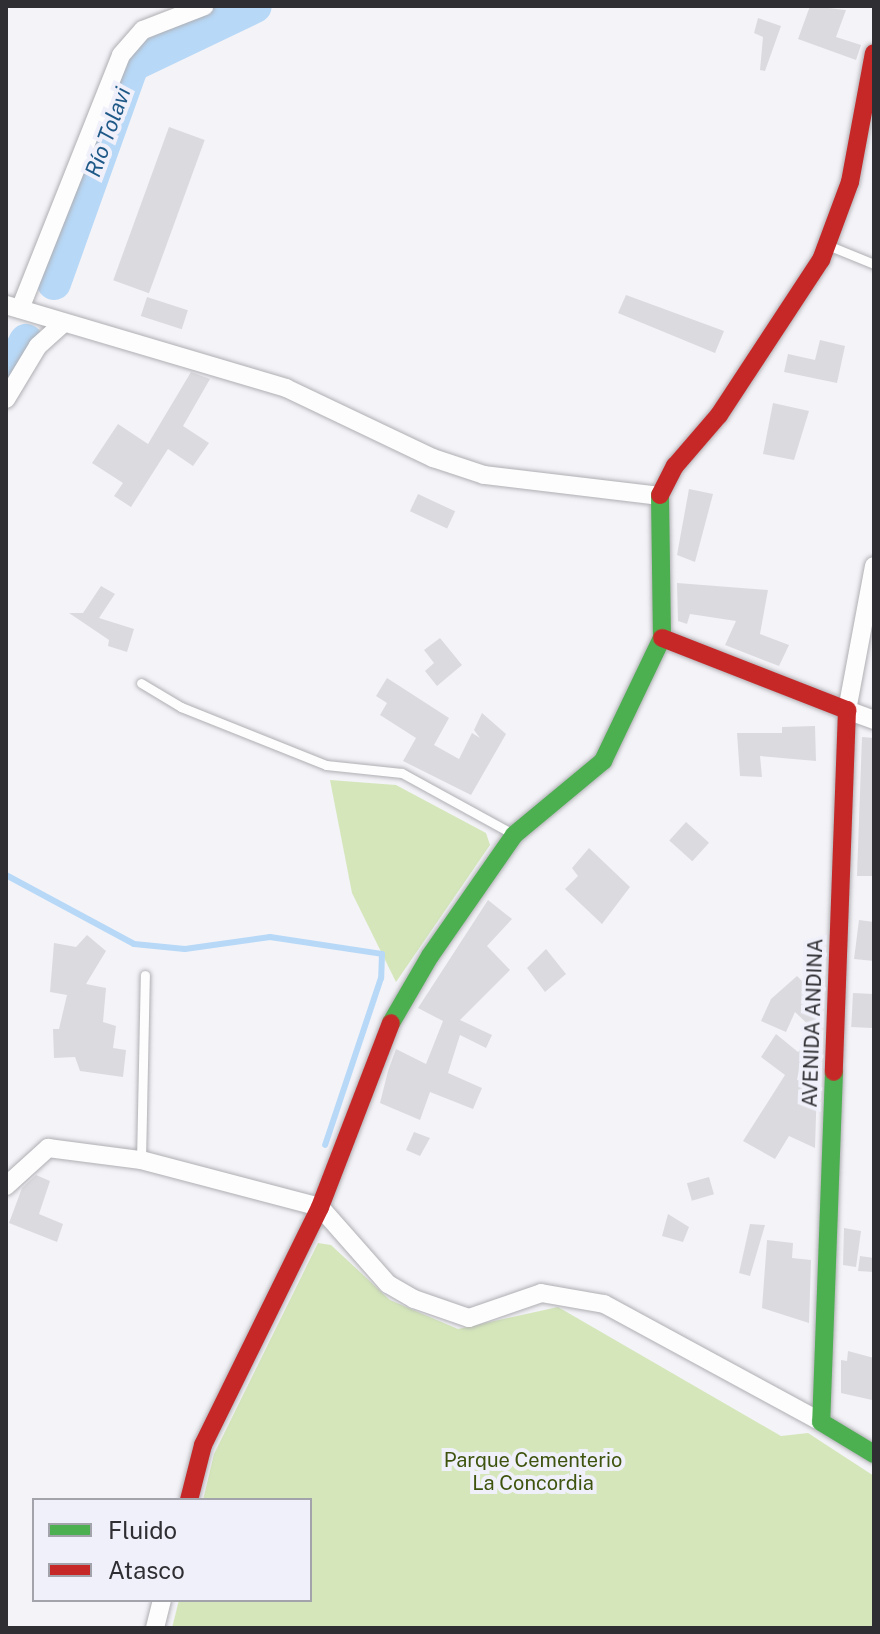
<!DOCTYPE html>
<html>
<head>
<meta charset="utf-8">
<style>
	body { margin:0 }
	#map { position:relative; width:880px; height:1634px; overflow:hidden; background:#f3f3f8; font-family:"Public Sans",sans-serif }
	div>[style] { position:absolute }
	.green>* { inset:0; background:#d5e7ba }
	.stream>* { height:6px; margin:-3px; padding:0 3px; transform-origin:3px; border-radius:3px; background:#b7d8f7 }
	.river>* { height:34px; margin:-17px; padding:0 17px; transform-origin:17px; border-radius:17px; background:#b7d8f7 }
	.building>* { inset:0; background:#dbdbdf; transform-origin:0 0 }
	.roads { filter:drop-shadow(0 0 2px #afafb3) drop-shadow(0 0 2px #afafb3) }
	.lane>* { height:9px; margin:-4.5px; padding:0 4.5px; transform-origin:4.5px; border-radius:4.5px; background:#fdfdfe }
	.street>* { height:18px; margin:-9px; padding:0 9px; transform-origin:9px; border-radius:9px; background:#fdfdfe }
	.fast>* { height:18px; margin:-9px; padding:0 9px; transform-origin:9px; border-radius:9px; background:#4caf50 }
	.jam>* { height:18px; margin:-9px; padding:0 9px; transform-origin:9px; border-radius:9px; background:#c62828 }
	span { translate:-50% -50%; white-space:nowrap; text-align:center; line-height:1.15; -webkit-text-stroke:8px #f0f0fb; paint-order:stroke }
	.street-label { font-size:20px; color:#2f2f33 }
	.park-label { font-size:20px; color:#3e540e }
	.water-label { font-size:22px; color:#1e5987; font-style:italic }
	.frame { position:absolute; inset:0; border:8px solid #2f2f33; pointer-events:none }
	.legend { position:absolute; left:32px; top:1498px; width:280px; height:104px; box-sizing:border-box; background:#f0f0fb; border:2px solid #a3a3ab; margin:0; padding:10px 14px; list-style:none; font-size:24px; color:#2f2f33 }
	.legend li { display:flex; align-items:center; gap:16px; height:40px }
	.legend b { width:40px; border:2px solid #a3a3ab }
</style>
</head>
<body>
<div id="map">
	<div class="green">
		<div style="clip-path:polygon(330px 780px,396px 785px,486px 833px,490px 845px,396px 982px,352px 893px)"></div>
		<div style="clip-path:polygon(318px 1243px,331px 1245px,390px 1300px,458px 1329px,558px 1307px,781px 1436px,808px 1433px,874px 1476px,874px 1628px,172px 1628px,179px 1600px,310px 1600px,310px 1500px,203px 1500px,214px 1454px)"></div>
	</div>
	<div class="stream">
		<div style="left:6px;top:875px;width:145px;rotate:28.3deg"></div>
		<div style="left:134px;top:944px;width:51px;rotate:5.6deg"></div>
		<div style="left:185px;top:949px;width:86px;rotate:-8deg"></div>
		<div style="left:270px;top:937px;width:113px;rotate:8.6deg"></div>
		<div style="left:382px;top:954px;width:24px;rotate:92deg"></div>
		<div style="left:381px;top:978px;width:176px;rotate:108.5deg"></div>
	</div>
	<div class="river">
		<div style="left:54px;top:283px;width:232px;rotate:-70.3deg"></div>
		<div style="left:132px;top:65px;width:136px;rotate:-25.6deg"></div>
		<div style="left:6px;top:380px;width:44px;rotate:-62.9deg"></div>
	</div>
	<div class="building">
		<div style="clip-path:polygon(810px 6px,846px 10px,836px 37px,861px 45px,856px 60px,798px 39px)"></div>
		<div style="clip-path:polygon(758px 18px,781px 26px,765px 71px,760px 70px,763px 37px,754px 33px)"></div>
		<div style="left:169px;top:127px;width:38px;height:163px;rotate:20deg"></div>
		<div style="clip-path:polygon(626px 295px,724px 331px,715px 353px,618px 313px)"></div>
		<div style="left:147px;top:297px;width:43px;height:20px;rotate:18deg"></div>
		<div style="clip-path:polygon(820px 340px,845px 346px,837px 383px,784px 372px,788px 354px,815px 360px)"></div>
		<div style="clip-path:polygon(191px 372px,210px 379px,183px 426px,209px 443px,193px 466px,168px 449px,131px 507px,114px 496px,123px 483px,92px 463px,118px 424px,148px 444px)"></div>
		<div style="clip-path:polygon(773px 403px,809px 411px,794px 460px,763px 454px)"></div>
		<div style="clip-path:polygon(689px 489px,713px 494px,695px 562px,677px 555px)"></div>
		<div style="left:418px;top:494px;width:41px;height:19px;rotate:25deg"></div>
		<div style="clip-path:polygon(677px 583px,768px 590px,760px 634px,789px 645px,779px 666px,725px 645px,736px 621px,690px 614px,687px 624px,678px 621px)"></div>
		<div style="clip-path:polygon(101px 586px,115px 594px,99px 618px,134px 629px,127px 652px,108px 646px,109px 640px,69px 613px,83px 613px)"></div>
		<div style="clip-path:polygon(440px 638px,462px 665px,437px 686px,425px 671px,434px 663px,424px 650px)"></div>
		<div style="clip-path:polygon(387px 678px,449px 718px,434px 745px,459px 759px,472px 733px,480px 738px,474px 730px,482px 713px,506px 734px,471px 795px,403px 761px,416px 738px,380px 715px,387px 703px,376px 696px)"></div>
		<div style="clip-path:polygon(815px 726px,816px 761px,760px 756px,762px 777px,740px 776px,737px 733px,782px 733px,782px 727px)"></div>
		<div style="clip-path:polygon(862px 737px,874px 738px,874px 876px,857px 876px)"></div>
		<div style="left:686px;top:822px;width:31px;height:25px;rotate:42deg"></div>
		<div style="clip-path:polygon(589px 848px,630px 887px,602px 924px,565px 889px,578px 876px,572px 868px)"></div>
		<div style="clip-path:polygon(488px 900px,512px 919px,487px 946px,510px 970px,460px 1020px,492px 1035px,486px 1048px,460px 1035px,448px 1073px,482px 1088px,473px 1109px,430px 1092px,420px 1120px,380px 1103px,388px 1071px,396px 1049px,426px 1064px,443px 1021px,418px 1008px)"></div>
		<div style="clip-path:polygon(859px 920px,874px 922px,874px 961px,854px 959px)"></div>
		<div style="clip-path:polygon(87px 935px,106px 951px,86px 984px,106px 988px,103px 1022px,116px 1026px,113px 1048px,126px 1050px,123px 1077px,80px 1071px,75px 1057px,54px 1058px,53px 1029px,59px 1029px,67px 995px,50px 992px,54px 943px,76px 947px)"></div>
		<div style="clip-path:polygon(546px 949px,566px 974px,545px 992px,527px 968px)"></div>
		<div style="clip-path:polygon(797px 976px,820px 999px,818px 1054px,816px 1032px,795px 1012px,786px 1032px,761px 1021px,771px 999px)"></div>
		<div style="left:853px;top:993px;width:21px;height:34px;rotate:3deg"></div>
		<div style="clip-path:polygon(776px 1034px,798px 1052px,804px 1046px,797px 1080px,817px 1084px,815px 1148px,789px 1136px,775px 1159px,743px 1141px,785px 1075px,761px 1057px)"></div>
		<div style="clip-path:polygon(414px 1132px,430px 1138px,420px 1156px,406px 1150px)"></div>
		<div style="clip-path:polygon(36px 1175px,50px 1181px,39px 1214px,63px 1224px,57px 1242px,9px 1223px,22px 1188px)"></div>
		<div style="left:709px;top:1177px;width:18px;height:23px;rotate:74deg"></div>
		<div style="clip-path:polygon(668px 1214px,689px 1227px,683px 1242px,662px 1236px)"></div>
		<div style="clip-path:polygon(750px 1224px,765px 1225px,750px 1276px,739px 1273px)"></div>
		<div style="clip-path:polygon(844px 1228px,861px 1231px,856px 1267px,843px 1265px)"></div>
		<div style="clip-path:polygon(767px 1240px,793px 1243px,792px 1258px,811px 1260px,809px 1323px,762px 1308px)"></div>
		<div style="clip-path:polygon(860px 1256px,874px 1258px,874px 1272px,858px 1271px)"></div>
		<div style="clip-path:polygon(848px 1351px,874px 1358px,872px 1400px,841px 1393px,841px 1360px,847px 1361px)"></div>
	</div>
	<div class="roads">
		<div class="lane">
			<div style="left:830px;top:246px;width:48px;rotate:22.2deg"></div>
			<div style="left:141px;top:683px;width:47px;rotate:31deg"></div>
			<div style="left:181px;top:707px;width:156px;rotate:21.8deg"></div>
			<div style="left:326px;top:765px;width:76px;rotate:6deg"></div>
			<div style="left:402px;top:773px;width:124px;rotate:28.8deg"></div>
			<div style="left:141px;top:1160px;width:185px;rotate:-88.8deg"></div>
		</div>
		<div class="street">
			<div style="left:6px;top:305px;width:292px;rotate:16.5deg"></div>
			<div style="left:286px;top:388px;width:163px;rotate:25.5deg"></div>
			<div style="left:433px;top:458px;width:54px;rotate:18.4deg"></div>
			<div style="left:484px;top:475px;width:177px;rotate:6.8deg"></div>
			<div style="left:20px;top:309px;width:273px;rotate:-68.3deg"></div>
			<div style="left:121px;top:55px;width:33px;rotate:-49deg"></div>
			<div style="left:143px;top:30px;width:66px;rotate:-21.2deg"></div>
			<div style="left:6px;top:399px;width:62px;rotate:-58.9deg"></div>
			<div style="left:38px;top:346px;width:31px;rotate:-42deg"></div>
			<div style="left:874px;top:566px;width:147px;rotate:100.6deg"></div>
			<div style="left:847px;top:710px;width:29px;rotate:20deg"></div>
			<div style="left:6px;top:1186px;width:57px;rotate:-42.1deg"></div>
			<div style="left:48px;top:1148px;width:94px;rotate:7.4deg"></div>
			<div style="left:141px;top:1160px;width:185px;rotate:14.7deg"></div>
			<div style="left:320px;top:1207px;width:103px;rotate:48.6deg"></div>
			<div style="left:388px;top:1284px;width:30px;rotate:30deg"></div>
			<div style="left:414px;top:1299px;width:58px;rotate:19.1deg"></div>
			<div style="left:469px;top:1318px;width:76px;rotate:-19.1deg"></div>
			<div style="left:541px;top:1293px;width:64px;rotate:9.9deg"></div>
			<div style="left:604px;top:1304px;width:247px;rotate:28.5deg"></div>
			<div style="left:155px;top:1628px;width:29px;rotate:-76deg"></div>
		</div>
		<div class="fast">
			<div style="left:391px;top:1023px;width:78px;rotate:-59.8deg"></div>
			<div style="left:430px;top:956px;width:147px;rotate:-55.2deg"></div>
			<div style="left:514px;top:835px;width:116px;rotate:-39.7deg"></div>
			<div style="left:603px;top:761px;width:136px;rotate:-64.4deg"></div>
			<div style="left:662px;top:638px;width:143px;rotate:-90.8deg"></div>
			<div style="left:834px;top:1072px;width:350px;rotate:92.1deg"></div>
			<div style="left:821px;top:1422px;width:62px;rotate:31.1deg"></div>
		</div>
		<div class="jam">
			<div style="left:660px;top:495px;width:33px;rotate:-63deg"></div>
			<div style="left:675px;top:466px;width:67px;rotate:-49.2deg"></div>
			<div style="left:719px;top:415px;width:186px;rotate:-56.7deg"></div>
			<div style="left:821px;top:260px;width:83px;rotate:-69.6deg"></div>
			<div style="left:850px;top:182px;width:131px;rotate:-79.5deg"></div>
			<div style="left:662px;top:638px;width:199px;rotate:21.3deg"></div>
			<div style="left:847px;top:710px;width:362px;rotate:92.1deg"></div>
			<div style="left:189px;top:1500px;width:57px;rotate:-75.7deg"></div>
			<div style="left:203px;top:1445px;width:265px;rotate:-63.8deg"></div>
			<div style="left:320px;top:1207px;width:197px;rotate:-68.9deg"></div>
		</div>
	</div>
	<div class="street-label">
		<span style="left:813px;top:1023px;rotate:-88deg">AVENIDA ANDINA</span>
	</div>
	<div class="park-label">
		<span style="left:533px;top:1472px">Parque Cementerio<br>La Concordia</span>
	</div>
	<div class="water-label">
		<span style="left:108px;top:132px;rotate:-70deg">Río Tolavi</span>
	</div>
	<div class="frame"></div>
	<ul class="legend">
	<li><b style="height:10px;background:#4caf50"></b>Fluido</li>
	<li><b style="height:10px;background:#c62828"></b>Atasco</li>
	</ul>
</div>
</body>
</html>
